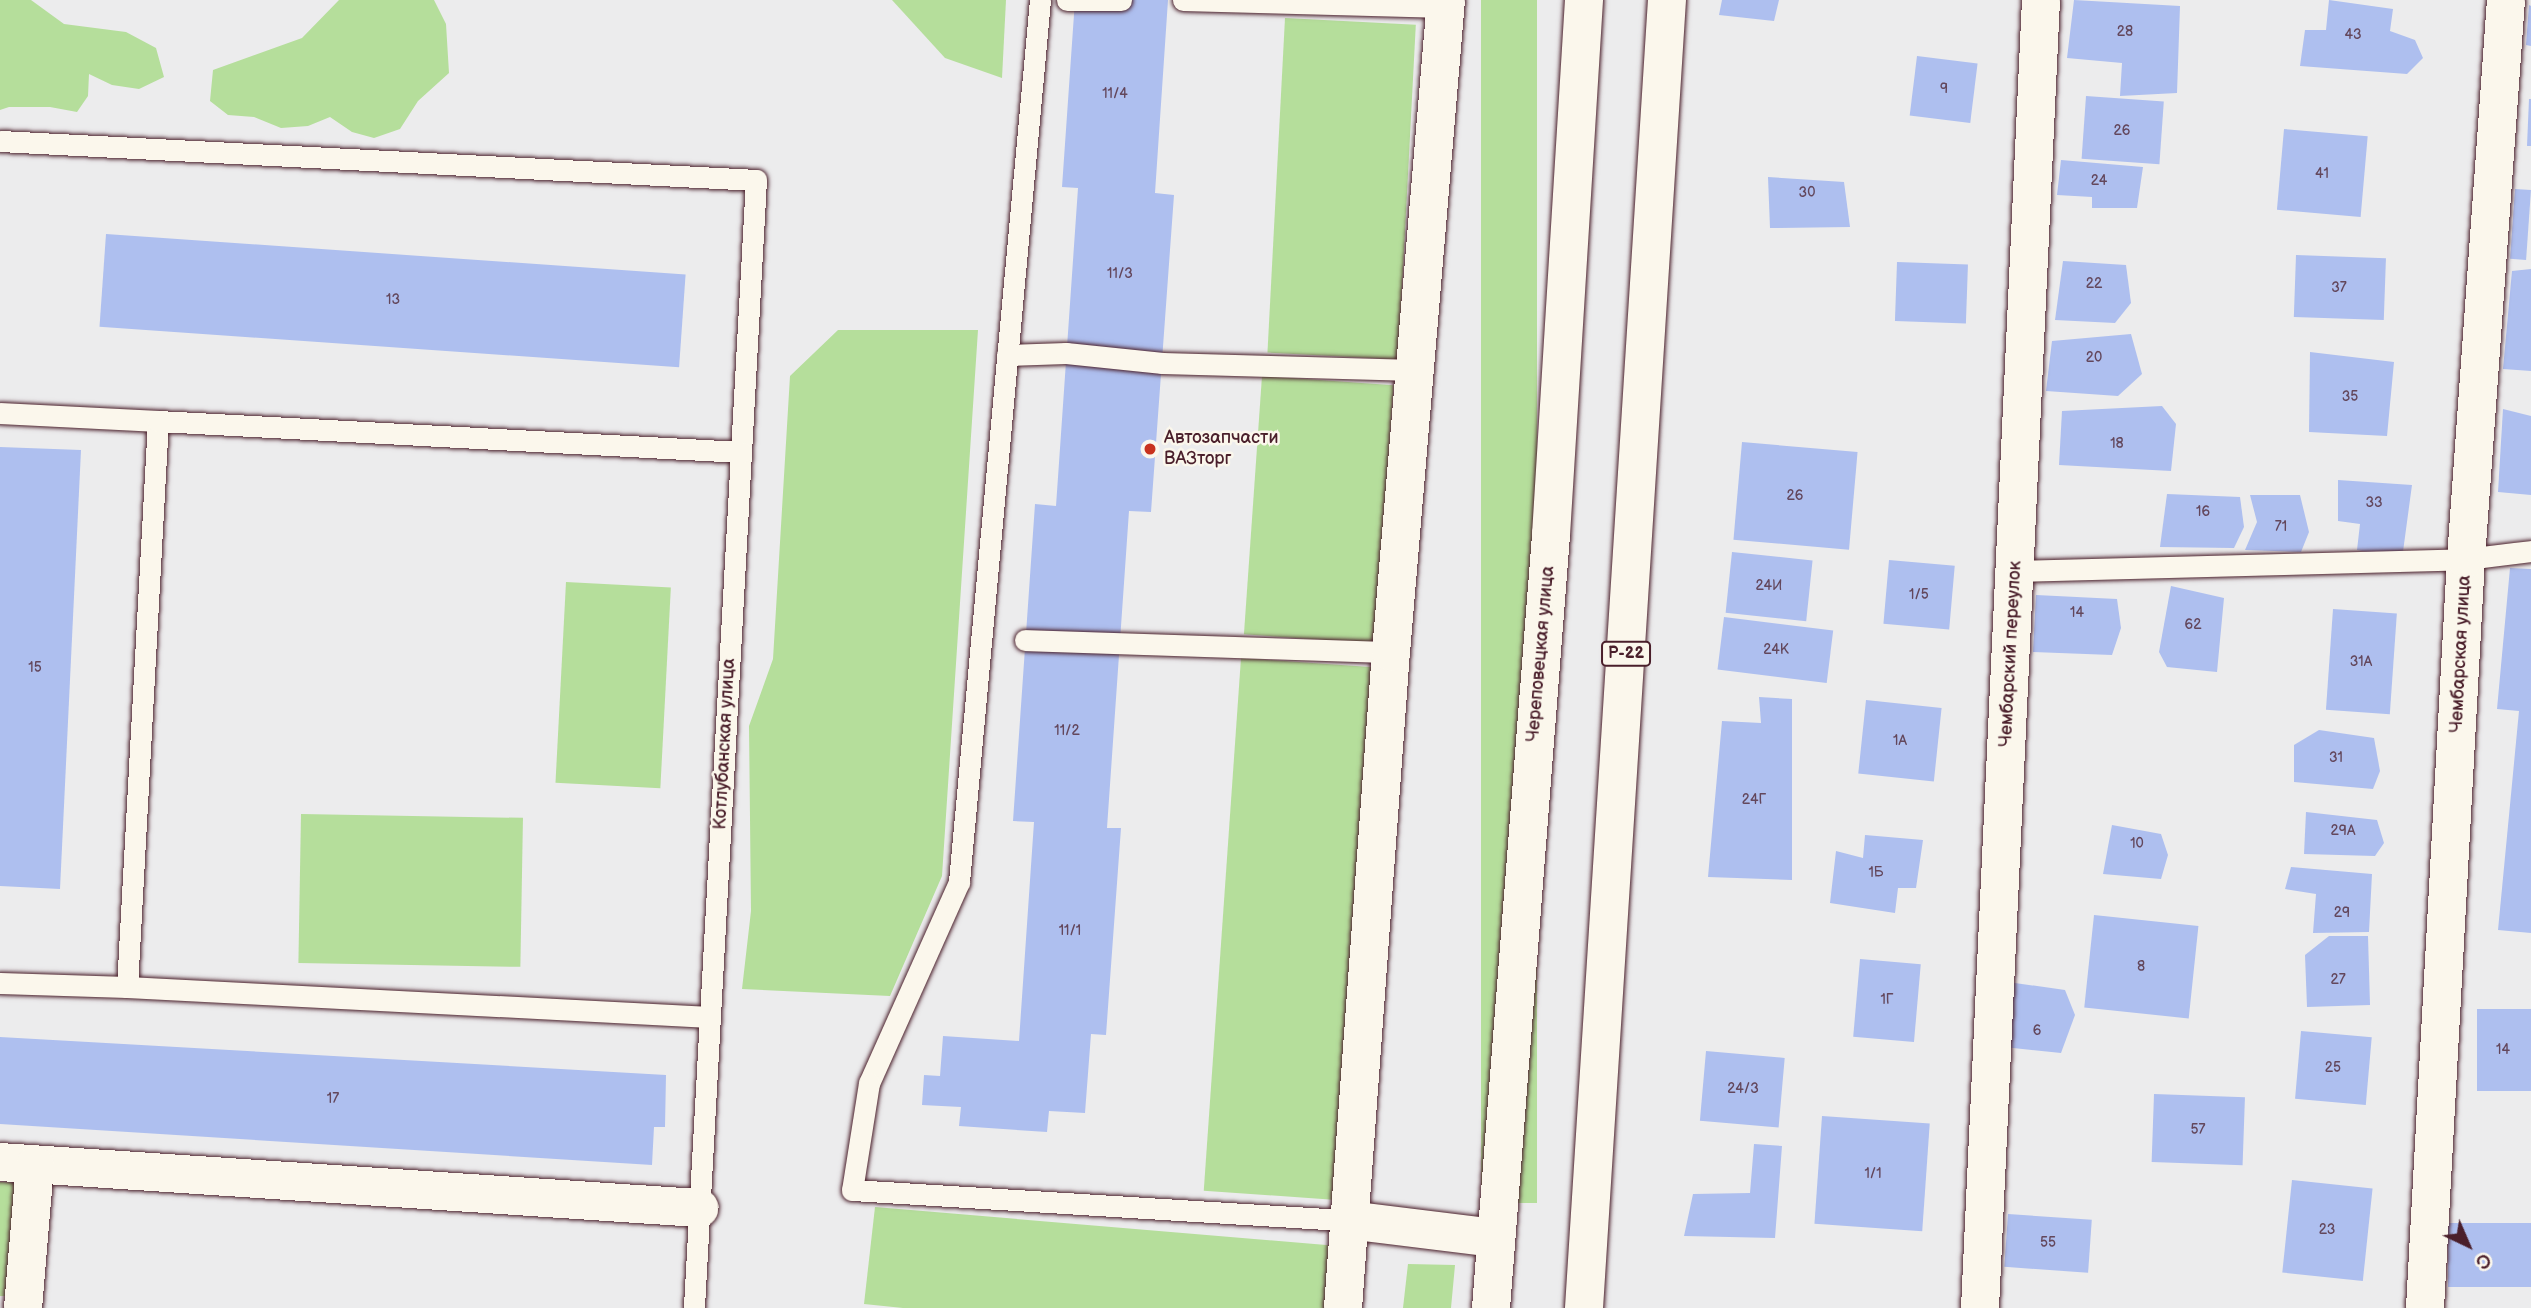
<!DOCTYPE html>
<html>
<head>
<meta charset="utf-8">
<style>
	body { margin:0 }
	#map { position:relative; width:2531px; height:1308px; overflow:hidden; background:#ececed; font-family:"Balsamiq Sans",sans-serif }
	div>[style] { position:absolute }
	.green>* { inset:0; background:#b5de9b; transform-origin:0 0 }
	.building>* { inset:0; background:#aebfef; transform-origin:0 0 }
	.roads { filter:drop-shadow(0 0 2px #4a1f2b) drop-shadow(0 0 2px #4a1f2b) }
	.service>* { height:21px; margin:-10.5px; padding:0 10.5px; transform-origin:10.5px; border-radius:10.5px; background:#fbf7ec }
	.minor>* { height:38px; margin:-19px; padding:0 19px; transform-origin:19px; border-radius:19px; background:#fbf7ec }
	.trunk>* { height:38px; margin:-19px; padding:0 19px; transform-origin:19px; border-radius:19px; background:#fbf7ec }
	.dots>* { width:19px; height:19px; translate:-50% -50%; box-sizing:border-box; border:4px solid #fbf7ec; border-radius:50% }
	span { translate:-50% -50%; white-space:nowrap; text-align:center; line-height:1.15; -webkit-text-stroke:5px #fbf7ec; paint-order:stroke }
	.number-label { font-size:14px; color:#63475c }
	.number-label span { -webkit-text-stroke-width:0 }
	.shield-label span { padding:2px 5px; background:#fbf7ec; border:2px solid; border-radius:5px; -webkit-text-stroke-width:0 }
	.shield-label { font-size:16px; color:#4a1f2b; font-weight:700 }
	.poi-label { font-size:18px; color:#4a1f2b }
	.left { translate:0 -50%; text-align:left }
	.street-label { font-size:18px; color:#4a1f2b }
	.north { position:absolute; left:2433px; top:1210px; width:70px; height:70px; -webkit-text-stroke:5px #fbf7ec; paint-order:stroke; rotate:136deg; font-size:19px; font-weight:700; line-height:28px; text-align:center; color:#4a1f2b }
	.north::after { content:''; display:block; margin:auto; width:24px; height:32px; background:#4a1f2b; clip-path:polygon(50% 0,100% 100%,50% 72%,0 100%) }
</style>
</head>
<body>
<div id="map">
	<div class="green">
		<div style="clip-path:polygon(0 0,31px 0,64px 24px,126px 32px,156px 48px,164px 77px,139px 89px,112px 85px,89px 74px,88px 96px,77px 112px,50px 107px,9px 107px,0 110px)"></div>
		<div style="clip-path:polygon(339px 0,434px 0,446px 24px,449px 73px,418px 101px,400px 129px,374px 138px,352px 132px,330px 117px,308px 126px,281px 128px,254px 117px,228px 115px,210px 101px,213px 70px,302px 38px)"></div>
		<div style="clip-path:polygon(892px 0,1006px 0,1002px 78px,945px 58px)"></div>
		<div style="left:1481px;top:0;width:56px;height:1203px"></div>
		<div style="left:1285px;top:18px;width:131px;height:335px;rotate:3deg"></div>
		<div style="clip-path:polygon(838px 330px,978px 330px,942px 876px,890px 996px,742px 989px,751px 911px,749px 726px,773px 659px,790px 376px)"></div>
		<div style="left:1262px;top:376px;width:132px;height:259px;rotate:4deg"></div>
		<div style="left:566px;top:582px;width:105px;height:201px;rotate:3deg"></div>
		<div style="left:1241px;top:658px;width:133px;height:534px;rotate:4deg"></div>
		<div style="left:301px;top:814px;width:222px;height:149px;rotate:1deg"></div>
		<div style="clip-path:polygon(0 1182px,25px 1183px,19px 1296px,0 1296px)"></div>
		<div style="clip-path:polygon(875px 1207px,1338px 1246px,1335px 1308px,903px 1308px,864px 1304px)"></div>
		<div style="clip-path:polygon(1408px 1264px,1455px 1265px,1451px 1308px,1403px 1308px)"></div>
	</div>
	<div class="building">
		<div style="clip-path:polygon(1075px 0,1168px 0,1155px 193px,1174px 195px,1151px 512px,1129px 511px,1107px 828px,1121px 828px,1106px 1035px,1091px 1034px,1085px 1113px,1049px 1111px,1047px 1132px,959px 1126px,961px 1107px,922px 1105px,924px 1075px,940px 1076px,943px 1036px,1019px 1041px,1034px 822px,1013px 821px,1035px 504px,1056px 506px,1078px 188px,1062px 187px)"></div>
		<div style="clip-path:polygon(1722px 0,1779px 0,1774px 21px,1719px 15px)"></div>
		<div style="clip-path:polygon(2074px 0,2180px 6px,2177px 93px,2120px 96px,2122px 63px,2067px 58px)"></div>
		<div style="clip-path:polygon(2329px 0,2393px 9px,2390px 31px,2415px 40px,2423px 58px,2407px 74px,2300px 66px,2305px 30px,2326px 30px)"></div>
		<div style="clip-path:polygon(2529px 5px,2531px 6px,2531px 46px,2526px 45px)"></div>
		<div style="left:1917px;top:56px;width:61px;height:60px;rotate:7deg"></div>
		<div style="left:2086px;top:96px;width:78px;height:63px;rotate:4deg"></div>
		<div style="clip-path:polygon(2529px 99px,2531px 99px,2531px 146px,2527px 146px)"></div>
		<div style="left:2284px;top:129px;width:84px;height:81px;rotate:5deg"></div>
		<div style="clip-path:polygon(2061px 160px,2143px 167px,2137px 208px,2092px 208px,2092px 197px,2057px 195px)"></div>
		<div style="clip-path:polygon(1768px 177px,1844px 182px,1850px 227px,1770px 228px)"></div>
		<div style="left:2515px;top:189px;width:16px;height:70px;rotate:4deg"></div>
		<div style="left:106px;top:234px;width:581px;height:93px;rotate:4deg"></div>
		<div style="left:2296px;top:255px;width:90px;height:62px;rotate:2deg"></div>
		<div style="clip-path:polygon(2063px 261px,2126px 265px,2131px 303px,2115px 323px,2055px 320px)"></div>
		<div style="left:1897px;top:262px;width:71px;height:59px;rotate:2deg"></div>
		<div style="clip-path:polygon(2531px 269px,2531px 371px,2503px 369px,2512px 271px)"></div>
		<div style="clip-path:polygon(2131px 334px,2142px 374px,2118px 396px,2046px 391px,2052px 341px)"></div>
		<div style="clip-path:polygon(2310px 352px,2394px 362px,2387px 436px,2309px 432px)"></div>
		<div style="clip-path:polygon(2162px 406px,2176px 424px,2171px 471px,2059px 465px,2062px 411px)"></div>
		<div style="clip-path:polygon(2503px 409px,2531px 416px,2531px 495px,2498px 492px)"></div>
		<div style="left:1742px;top:442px;width:116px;height:98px;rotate:5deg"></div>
		<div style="clip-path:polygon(0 447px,81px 450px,60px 889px,0 886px)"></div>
		<div style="clip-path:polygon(2338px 480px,2412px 485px,2402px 559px,2357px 550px,2360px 524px,2338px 521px)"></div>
		<div style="clip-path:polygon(2167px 494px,2240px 497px,2244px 527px,2234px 548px,2160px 547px)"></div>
		<div style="clip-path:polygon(2250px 495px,2300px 495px,2309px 532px,2301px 552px,2245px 550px,2257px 522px)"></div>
		<div style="left:1732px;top:552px;width:81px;height:61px;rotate:6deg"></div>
		<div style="left:1889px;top:560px;width:66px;height:64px;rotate:5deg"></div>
		<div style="clip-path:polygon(2510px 568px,2531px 569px,2531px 933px,2498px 930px,2519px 711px,2497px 709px)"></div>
		<div style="clip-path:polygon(2171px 586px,2224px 598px,2217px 672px,2167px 667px,2159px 652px)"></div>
		<div style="clip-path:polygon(2036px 595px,2117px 599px,2121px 628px,2112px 655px,2033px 652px)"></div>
		<div style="left:2333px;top:609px;width:64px;height:101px;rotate:4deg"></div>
		<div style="left:1724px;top:617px;width:110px;height:53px;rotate:7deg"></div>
		<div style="clip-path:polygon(1759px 697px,1792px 699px,1792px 880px,1708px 877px,1722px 721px,1761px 723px)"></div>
		<div style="left:1866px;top:700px;width:76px;height:74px;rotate:6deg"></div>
		<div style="clip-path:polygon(2319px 730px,2374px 738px,2380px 771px,2373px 789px,2294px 782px,2294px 745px)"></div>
		<div style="clip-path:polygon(2306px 812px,2377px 820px,2384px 843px,2375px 856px,2304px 854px)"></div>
		<div style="clip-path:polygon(2112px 825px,2161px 834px,2168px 855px,2161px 879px,2103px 874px)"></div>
		<div style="clip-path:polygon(1865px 835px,1923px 840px,1916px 888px,1898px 888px,1895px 913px,1830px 903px,1836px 851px,1863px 858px)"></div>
		<div style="clip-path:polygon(2291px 867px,2372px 874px,2369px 932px,2313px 933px,2316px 894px,2285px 889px)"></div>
		<div style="left:2094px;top:915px;width:105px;height:93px;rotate:6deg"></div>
		<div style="clip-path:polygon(2329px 936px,2368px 936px,2370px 1005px,2307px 1007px,2305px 955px)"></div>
		<div style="left:1860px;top:959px;width:61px;height:78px;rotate:5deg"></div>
		<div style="clip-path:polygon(2008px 982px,2065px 990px,2075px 1015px,2061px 1053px,2004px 1047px)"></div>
		<div style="left:2477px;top:1009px;width:54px;height:82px"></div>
		<div style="left:2301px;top:1031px;width:71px;height:68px;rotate:5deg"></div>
		<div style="clip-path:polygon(0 1037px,666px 1075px,665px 1127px,654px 1127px,652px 1165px,0 1124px)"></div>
		<div style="left:1706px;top:1051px;width:79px;height:70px;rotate:5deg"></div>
		<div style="left:2154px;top:1094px;width:91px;height:68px;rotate:2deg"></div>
		<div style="left:1822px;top:1116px;width:108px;height:108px;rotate:4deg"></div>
		<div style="clip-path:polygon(1754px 1144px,1782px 1146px,1775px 1238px,1684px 1236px,1693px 1194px,1750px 1193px)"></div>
		<div style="left:2292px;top:1180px;width:81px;height:93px;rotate:6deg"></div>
		<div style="left:2008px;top:1214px;width:84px;height:53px;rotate:4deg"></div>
		<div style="left:2531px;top:1223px;width:64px;height:83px;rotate:90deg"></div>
	</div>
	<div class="roads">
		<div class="service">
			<div style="left:1040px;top:0;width:886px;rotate:95.25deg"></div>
			<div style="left:959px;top:882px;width:220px;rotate:114.1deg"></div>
			<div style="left:869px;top:1083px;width:108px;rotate:99deg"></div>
			<div style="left:852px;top:1190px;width:497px;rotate:3.5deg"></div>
			<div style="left:1067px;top:0;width:54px"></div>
			<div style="left:1183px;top:0;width:263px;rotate:1.5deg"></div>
			<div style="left:0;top:141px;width:757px;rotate:2.95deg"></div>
			<div style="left:756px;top:180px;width:1130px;rotate:93.15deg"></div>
			<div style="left:1007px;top:355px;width:59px;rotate:-1.9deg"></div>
			<div style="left:1066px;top:353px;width:97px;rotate:5.9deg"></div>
			<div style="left:1162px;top:363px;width:253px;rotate:1.6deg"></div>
			<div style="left:0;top:413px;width:158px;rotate:2.9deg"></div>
			<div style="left:2015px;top:571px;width:451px;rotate:-1.5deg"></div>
			<div style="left:2466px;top:559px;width:65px;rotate:-7deg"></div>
			<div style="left:1025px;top:640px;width:366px;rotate:1.9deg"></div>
			<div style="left:0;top:983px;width:127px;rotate:1.8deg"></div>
			<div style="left:710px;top:1017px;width:584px;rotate:-177.05deg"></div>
			<div style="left:127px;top:987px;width:567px;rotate:-86.87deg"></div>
			<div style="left:158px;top:421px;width:584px;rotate:3.04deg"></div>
		</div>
		<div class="minor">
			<div style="left:0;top:1162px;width:701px;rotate:3.77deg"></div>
			<div style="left:1348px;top:1220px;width:148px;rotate:7deg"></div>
			<div style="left:23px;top:1308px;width:143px;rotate:-85.2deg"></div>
			<div style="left:1343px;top:1308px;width:658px;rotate:-85.82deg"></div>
			<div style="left:1391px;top:652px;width:654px;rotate:-85.18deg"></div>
			<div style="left:1980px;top:1308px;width:1309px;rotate:-87.33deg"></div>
			<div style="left:2425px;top:1308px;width:750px;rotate:-86.87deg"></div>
			<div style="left:2466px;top:559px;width:560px;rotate:-85.91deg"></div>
		</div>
		<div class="trunk">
			<div style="left:1491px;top:1308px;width:775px;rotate:-85.56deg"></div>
			<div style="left:1551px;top:535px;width:536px;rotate:-86.47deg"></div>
			<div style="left:1584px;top:1308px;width:1311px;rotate:-86.37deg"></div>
		</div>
	</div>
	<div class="dots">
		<div style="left:1150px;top:449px;background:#c8321e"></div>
	</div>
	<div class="number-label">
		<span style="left:2125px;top:32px">28</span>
		<span style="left:2353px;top:35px">43</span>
		<span style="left:1944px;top:89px">9</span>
		<span style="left:1115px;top:94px">11/4</span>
		<span style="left:2122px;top:131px">26</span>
		<span style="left:2322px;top:174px">41</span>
		<span style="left:2099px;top:181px">24</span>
		<span style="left:1807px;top:193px">30</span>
		<span style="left:1120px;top:274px">11/3</span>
		<span style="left:2094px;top:284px">22</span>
		<span style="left:2339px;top:288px">37</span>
		<span style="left:393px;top:300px">13</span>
		<span style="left:2094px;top:358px">20</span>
		<span style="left:2350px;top:397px">35</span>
		<span style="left:2117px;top:444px">18</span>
		<span style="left:1795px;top:496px">26</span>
		<span style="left:2374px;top:503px">33</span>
		<span style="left:2203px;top:512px">16</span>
		<span style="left:2281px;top:527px">71</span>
		<span style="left:1769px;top:586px">24И</span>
		<span style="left:1919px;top:595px">1/5</span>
		<span style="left:2077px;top:613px">14</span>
		<span style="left:2193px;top:625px">62</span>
		<span style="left:1776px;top:650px">24К</span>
		<span style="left:2361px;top:662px">31А</span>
		<span style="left:35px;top:668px">15</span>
		<span style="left:1067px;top:731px">11/2</span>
		<span style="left:1900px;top:741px">1А</span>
		<span style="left:2336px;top:758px">31</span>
		<span style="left:1754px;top:800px">24Г</span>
		<span style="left:2343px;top:831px">29А</span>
		<span style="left:2137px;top:844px">10</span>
		<span style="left:1876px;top:873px">1Б</span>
		<span style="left:2342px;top:913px">29</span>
		<span style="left:1070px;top:931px">11/1</span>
		<span style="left:2141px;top:967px">8</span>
		<span style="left:2338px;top:980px">27</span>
		<span style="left:1887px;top:1000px">1Г</span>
		<span style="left:2037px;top:1031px">6</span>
		<span style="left:2503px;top:1050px">14</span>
		<span style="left:2333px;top:1068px">25</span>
		<span style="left:1743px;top:1089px">24/3</span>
		<span style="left:333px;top:1099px">17</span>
		<span style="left:2198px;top:1130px">57</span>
		<span style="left:1873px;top:1174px">1/1</span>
		<span style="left:2327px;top:1230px">23</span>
		<span style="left:2048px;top:1243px">55</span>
	</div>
	<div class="shield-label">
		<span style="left:1626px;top:654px">Р-22</span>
	</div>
	<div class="poi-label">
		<span class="left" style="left:1164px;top:449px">Автозапчасти<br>ВАЗторг</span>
	</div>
	<div class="street-label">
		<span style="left:1541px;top:654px;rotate:-85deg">Череповецкая улица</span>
		<span style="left:2011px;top:654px;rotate:-87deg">Чембарский переулок</span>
		<span style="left:2461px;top:654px;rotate:-87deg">Чембарская улица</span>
		<span style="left:725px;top:744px;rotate:-87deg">Котлубанская улица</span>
	</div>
	<div class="north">С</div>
</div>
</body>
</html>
